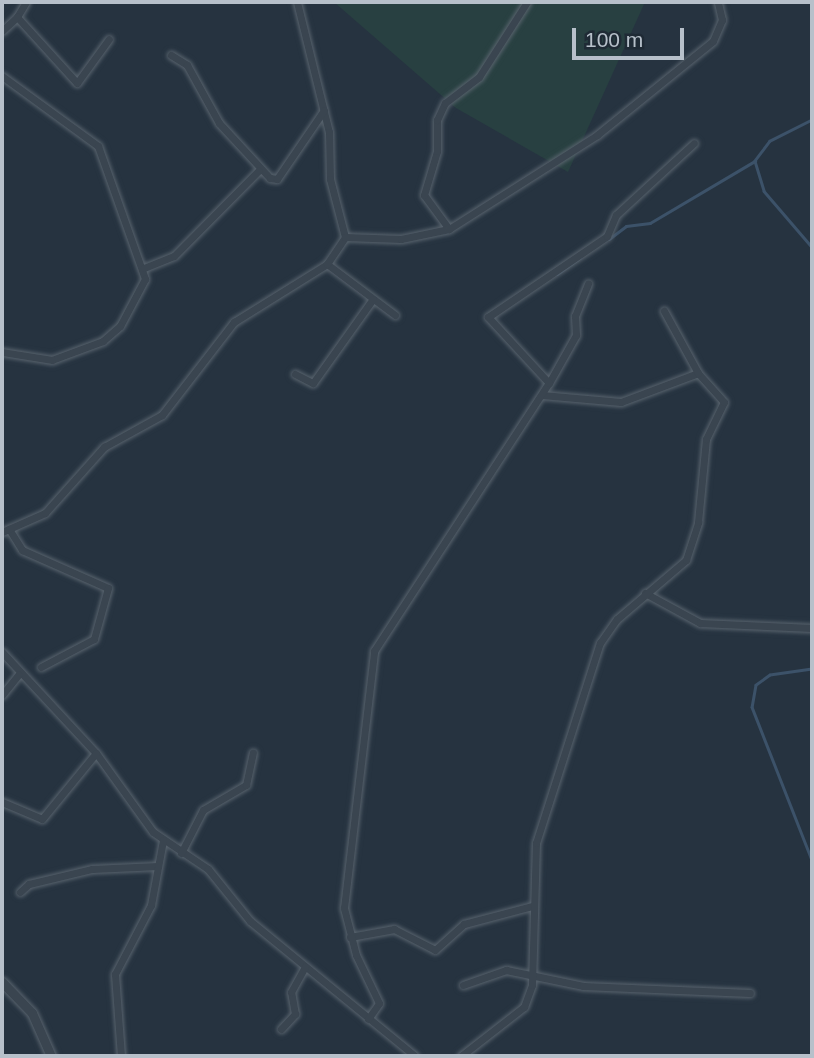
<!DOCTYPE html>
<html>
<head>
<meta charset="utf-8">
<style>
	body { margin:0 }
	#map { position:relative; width:814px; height:1058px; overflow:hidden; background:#263340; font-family:Arial,sans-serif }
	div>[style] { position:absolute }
	.green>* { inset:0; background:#284041 }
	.stream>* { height:2.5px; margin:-1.25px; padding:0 1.25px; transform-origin:1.25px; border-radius:1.25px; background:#3c5269 }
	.roads { filter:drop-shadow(0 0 2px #58636d) drop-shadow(0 0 2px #58636d) }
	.minor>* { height:7px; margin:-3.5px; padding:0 3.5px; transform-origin:3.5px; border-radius:3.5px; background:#3a4550 }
	.tertiary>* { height:9px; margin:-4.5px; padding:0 4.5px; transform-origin:4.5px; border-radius:4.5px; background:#3a4550 }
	span { translate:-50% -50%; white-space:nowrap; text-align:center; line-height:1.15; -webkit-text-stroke:7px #1f2a35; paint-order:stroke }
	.frame { position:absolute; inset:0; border:4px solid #b7c0ca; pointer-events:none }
	.scale { position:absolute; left:572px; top:28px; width:112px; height:32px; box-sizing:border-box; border:4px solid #b7c0ca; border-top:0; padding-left:9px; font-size:21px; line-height:24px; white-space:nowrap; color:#b7c0ca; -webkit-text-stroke:5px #1f2a35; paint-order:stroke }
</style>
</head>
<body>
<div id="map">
	<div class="green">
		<div style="clip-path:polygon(334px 2px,645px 2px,568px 172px,456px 108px)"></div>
	</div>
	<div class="stream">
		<div style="left:812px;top:120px;width:47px;rotate:153.4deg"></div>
		<div style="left:770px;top:141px;width:25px;rotate:127deg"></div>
		<div style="left:755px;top:161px;width:31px;rotate:73deg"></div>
		<div style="left:764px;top:191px;width:74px;rotate:49.4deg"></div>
		<div style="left:609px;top:239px;width:21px;rotate:-37deg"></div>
		<div style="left:626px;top:226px;width:24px;rotate:-7deg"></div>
		<div style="left:650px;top:223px;width:122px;rotate:-30.6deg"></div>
		<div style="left:557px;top:274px;width:28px;rotate:-35deg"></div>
		<div style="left:812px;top:669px;width:42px;rotate:171.9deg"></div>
		<div style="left:770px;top:675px;width:17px;rotate:144deg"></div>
		<div style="left:756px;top:685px;width:22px;rotate:100deg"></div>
		<div style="left:752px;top:707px;width:164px;rotate:68.6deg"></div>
	</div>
	<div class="roads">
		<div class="minor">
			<div style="left:26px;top:2px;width:17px;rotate:121deg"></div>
			<div style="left:17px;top:17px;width:89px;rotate:47.7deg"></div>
			<div style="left:77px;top:83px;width:54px;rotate:-54deg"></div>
			<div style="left:297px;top:2px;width:134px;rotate:76.2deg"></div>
			<div style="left:329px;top:132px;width:47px;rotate:88.8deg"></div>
			<div style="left:330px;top:179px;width:60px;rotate:75.5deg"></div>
			<div style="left:2px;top:31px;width:21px;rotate:-43deg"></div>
			<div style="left:171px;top:55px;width:19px;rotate:32deg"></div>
			<div style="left:187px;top:65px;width:66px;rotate:61.1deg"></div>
			<div style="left:219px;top:123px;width:75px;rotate:47.2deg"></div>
			<div style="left:270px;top:178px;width:7px;rotate:8deg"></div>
			<div style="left:277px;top:179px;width:83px;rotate:-55.7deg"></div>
			<div style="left:2px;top:76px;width:119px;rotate:36.1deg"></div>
			<div style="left:98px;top:146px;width:141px;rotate:70.5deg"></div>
			<div style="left:145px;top:279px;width:53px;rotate:118deg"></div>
			<div style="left:120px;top:326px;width:23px;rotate:139deg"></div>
			<div style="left:103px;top:341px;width:54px;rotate:159.6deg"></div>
			<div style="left:52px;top:360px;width:51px;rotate:-170.9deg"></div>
			<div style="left:449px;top:229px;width:42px;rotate:-126.3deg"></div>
			<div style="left:424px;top:195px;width:46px;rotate:-73.5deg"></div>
			<div style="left:437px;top:151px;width:31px;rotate:-90deg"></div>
			<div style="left:437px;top:120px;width:19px;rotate:-65deg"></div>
			<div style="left:445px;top:103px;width:43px;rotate:-37.4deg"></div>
			<div style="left:479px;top:77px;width:89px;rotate:-57.4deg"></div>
			<div style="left:327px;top:264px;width:85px;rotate:36.9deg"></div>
			<div style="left:144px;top:268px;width:32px;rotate:-22deg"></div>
			<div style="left:174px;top:256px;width:120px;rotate:-45.3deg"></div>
			<div style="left:295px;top:374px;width:20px;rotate:27deg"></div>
			<div style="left:313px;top:383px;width:103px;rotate:-54.5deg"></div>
			<div style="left:549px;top:383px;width:55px;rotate:-60.6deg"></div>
			<div style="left:576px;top:335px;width:19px;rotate:-93deg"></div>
			<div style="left:575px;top:316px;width:35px;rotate:-68deg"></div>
			<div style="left:542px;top:395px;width:79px;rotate:5.1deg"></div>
			<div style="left:621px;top:402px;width:82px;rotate:-20.6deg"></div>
			<div style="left:9px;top:529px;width:25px;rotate:58deg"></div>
			<div style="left:22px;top:550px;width:94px;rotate:23.8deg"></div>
			<div style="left:108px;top:588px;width:53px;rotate:105.4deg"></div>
			<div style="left:94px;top:639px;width:60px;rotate:152.2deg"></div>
			<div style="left:2px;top:532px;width:47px;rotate:-23.8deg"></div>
			<div style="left:45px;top:513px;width:89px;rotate:-48.2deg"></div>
			<div style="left:104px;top:447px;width:66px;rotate:-28.9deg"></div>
			<div style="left:162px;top:415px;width:118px;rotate:-52.3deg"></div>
			<div style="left:234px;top:322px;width:110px;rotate:-31.9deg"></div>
			<div style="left:327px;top:264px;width:32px;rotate:-56deg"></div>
			<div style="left:345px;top:237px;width:56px;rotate:2deg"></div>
			<div style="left:401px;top:239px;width:49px;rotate:-11.8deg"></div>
			<div style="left:449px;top:229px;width:175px;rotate:-32.4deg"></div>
			<div style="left:597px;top:135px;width:149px;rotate:-39deg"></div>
			<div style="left:713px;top:41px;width:23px;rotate:-67deg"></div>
			<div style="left:722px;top:20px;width:18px;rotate:-103deg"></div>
			<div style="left:645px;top:593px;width:63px;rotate:28.6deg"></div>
			<div style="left:700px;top:623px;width:112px;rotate:2.6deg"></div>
			<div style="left:2px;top:652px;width:138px;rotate:47.1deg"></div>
			<div style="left:96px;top:753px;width:97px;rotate:54.2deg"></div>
			<div style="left:153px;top:832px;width:66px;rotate:33.9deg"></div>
			<div style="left:208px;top:869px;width:67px;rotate:51.1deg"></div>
			<div style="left:250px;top:921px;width:213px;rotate:39.3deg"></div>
			<div style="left:2px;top:695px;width:26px;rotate:-51deg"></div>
			<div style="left:2px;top:802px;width:43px;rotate:23deg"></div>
			<div style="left:42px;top:819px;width:85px;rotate:-50.7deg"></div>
			<div style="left:181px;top:853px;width:48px;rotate:-62.9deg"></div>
			<div style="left:203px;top:810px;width:50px;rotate:-30.2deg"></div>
			<div style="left:246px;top:785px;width:33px;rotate:-78deg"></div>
			<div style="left:20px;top:892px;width:12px;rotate:-42deg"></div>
			<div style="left:29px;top:884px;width:65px;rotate:-13.4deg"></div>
			<div style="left:92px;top:869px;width:66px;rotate:-2.6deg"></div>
			<div style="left:350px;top:937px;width:45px;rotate:-10.3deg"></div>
			<div style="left:394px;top:929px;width:46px;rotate:27.1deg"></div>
			<div style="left:435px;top:950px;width:39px;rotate:-42deg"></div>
			<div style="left:464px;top:924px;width:70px;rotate:-14.8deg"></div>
			<div style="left:463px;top:985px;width:46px;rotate:-19.2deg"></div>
			<div style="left:506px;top:970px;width:79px;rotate:11.7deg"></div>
			<div style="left:583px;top:986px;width:167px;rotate:2.4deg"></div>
			<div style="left:368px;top:1019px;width:19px;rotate:-55deg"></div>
			<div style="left:379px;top:1003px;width:53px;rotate:-115.6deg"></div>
			<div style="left:356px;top:955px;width:49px;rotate:-104.3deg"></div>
			<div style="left:344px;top:908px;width:259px;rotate:-83.3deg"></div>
			<div style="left:374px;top:651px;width:320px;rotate:-56.9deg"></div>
			<div style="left:549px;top:383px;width:90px;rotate:-132.7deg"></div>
			<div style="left:488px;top:317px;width:144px;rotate:-34.2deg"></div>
			<div style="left:607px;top:236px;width:23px;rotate:-67deg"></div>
			<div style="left:616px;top:215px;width:106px;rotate:-42.7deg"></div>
			<div style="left:281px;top:1029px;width:21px;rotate:-47deg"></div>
			<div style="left:295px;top:1014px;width:22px;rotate:-100deg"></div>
			<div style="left:291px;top:992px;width:29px;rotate:-61deg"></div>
			<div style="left:121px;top:1056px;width:82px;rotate:-94.2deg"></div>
			<div style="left:115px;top:974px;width:78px;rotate:-62.4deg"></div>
			<div style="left:151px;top:905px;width:66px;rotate:-79.5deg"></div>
			<div style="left:461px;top:1056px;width:80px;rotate:-37.9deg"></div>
			<div style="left:524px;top:1007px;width:23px;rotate:-70deg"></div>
			<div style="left:532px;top:985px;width:142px;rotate:-88.4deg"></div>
			<div style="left:536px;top:843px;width:210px;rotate:-72.3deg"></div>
			<div style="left:600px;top:643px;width:29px;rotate:-55deg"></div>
			<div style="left:617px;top:619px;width:91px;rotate:-40.5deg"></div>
			<div style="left:686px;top:560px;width:40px;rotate:-72deg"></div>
			<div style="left:698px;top:522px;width:83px;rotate:-84.5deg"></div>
			<div style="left:706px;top:439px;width:41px;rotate:-64.1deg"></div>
			<div style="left:724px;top:402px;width:39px;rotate:-132deg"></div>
			<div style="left:698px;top:373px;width:71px;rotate:-118.7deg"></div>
		</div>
		<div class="tertiary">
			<div style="left:2px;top:982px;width:43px;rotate:45.9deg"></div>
			<div style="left:32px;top:1013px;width:47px;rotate:66.2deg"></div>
		</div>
	</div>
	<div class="frame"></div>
	<div class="scale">100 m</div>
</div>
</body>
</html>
